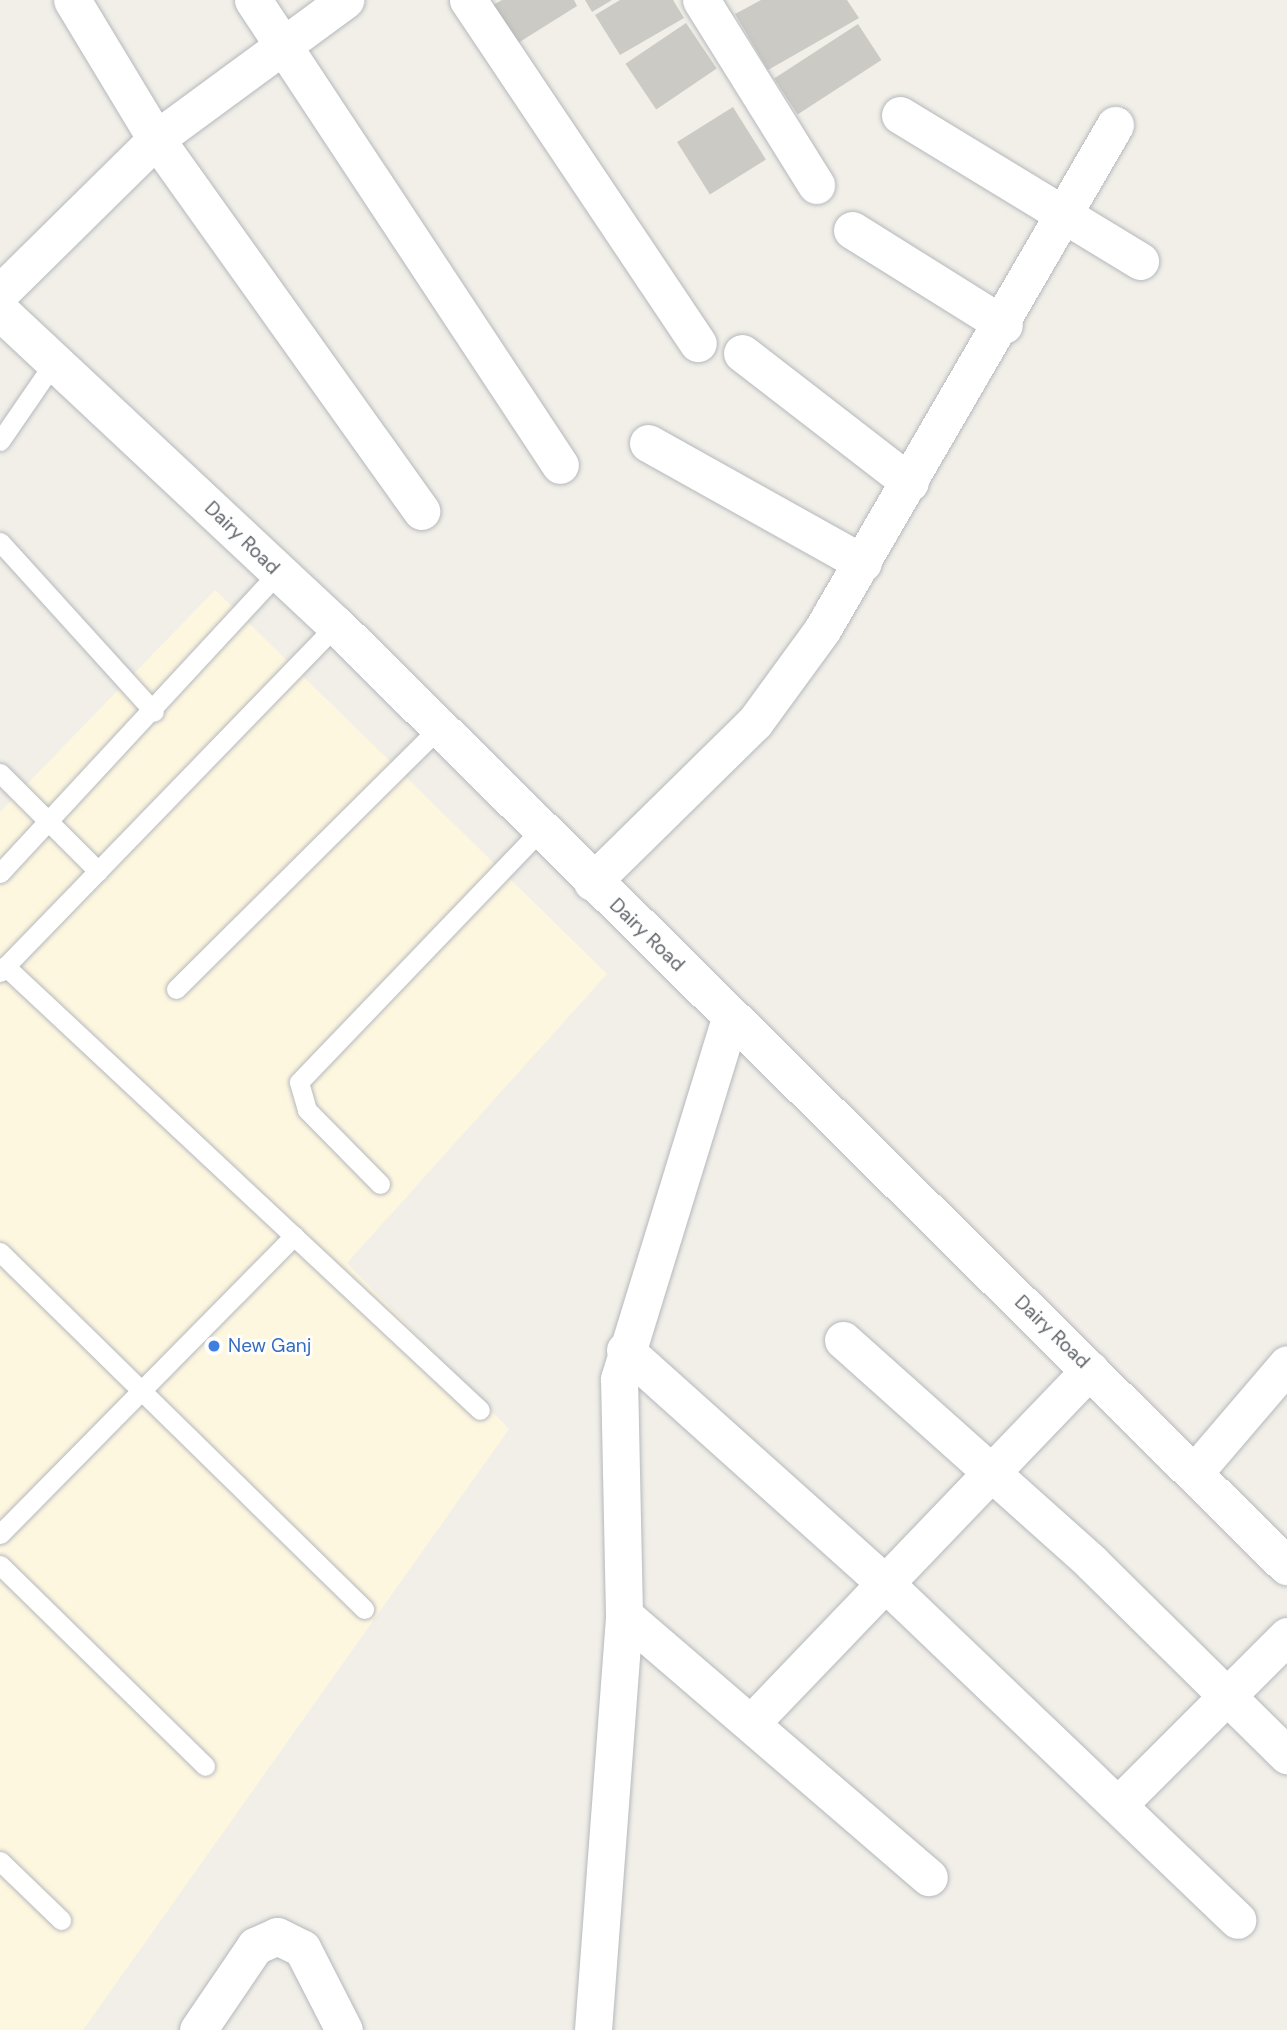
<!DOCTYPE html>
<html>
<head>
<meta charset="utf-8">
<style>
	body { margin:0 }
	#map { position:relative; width:1287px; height:2030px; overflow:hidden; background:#f1efe8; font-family:"DM Sans",sans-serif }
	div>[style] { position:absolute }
	.commercial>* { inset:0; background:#fef7e0 }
	.building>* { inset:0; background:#cccac5; transform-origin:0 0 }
	.roads { filter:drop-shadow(0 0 2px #b5b8bc) drop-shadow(0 0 2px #b5b8bc) }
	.service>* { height:19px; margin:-9.5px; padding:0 9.5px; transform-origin:9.5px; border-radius:9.5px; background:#fff }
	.minor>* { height:37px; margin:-18.5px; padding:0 18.5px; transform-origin:18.5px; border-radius:18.5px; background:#fff }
	.tertiary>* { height:38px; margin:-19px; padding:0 19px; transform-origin:19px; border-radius:19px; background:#fff }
	.dots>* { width:19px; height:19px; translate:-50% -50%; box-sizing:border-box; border:4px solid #fff; border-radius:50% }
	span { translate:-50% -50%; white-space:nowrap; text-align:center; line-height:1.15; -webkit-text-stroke:5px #fff; paint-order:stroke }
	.street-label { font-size:19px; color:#5f6368 }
	.shop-label { font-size:19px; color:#366cbe }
	.left { translate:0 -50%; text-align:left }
</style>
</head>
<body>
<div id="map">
	<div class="commercial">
		<div style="clip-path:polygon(215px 590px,607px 974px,347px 1263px,509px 1429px,83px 2030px,0 2030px,0 812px)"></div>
	</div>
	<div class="building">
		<div style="clip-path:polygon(502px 0,574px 0,577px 6px,518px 43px,493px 5px)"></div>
		<div style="clip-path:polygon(585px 0,612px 0,592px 12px)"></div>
		<div style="clip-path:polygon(620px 0,673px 0,684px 18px,620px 55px,595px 15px)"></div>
		<div style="clip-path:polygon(761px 0,847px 0,859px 18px,768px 70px,735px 14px)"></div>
		<div style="left:686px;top:23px;width:55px;height:73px;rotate:56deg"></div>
		<div style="left:858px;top:24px;width:43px;height:100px;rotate:57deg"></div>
		<div style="left:733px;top:107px;width:62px;height:66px;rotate:58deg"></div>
	</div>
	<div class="roads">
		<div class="service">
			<div style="left:0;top:441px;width:101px;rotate:-55.5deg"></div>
			<div style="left:0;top:542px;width:229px;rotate:47.8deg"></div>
			<div style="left:0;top:773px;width:139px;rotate:45deg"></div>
			<div style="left:0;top:873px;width:409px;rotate:-47.2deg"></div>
			<div style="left:5px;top:966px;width:650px;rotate:43.07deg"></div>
			<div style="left:0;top:972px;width:483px;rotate:-45.9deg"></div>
			<div style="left:176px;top:989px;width:371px;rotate:-44.8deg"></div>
			<div style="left:380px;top:1184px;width:104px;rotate:-134.6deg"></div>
			<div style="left:307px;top:1110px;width:29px;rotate:-106deg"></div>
			<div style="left:299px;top:1082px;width:349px;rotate:-46.2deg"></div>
			<div style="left:0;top:1252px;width:510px;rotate:44.44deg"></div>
			<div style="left:0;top:1534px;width:419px;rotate:-45.4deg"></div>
			<div style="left:0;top:1565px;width:287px;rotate:44.4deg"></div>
			<div style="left:0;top:1861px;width:85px;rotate:44deg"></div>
		</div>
		<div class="minor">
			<div style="left:72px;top:0;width:162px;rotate:58.9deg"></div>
			<div style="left:156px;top:139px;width:457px;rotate:54.5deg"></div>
			<div style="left:253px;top:0;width:557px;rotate:56.57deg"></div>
			<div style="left:468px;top:0;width:413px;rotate:56.2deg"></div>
			<div style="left:701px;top:0;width:218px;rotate:58.1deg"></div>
			<div style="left:900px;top:115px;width:281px;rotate:31.3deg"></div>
			<div style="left:852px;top:230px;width:179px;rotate:32deg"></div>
			<div style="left:0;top:293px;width:219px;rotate:-44.6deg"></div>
			<div style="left:156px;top:139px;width:235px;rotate:-36.3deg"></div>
			<div style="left:742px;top:353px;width:212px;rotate:37.7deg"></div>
			<div style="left:648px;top:443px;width:246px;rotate:29.2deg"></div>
			<div style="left:592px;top:882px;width:228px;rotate:-44.5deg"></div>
			<div style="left:755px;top:722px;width:114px;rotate:-53.9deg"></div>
			<div style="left:822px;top:630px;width:584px;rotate:-59.88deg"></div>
			<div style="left:843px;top:1340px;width:334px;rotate:41.8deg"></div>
			<div style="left:1092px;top:1563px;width:274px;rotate:44.6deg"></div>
			<div style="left:625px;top:1350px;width:351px;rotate:41.9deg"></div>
			<div style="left:886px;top:1584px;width:486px;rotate:43.7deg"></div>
			<div style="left:1194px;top:1473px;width:143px;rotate:-49.5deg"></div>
			<div style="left:624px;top:1615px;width:402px;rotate:40.7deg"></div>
			<div style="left:753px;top:1721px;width:487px;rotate:-46.2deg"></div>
			<div style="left:1118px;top:1805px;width:239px;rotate:-45deg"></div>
			<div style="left:198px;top:2030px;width:102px;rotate:-55.8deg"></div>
			<div style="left:255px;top:1946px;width:24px;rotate:-24deg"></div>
			<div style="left:277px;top:1936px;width:28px;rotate:26deg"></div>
			<div style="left:302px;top:1948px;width:92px;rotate:62.9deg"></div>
			<div style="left:593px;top:2030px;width:416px;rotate:-85.7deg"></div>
			<div style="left:624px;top:1615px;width:236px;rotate:-91.2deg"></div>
			<div style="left:619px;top:1379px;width:380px;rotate:-72.9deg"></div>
		</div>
		<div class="tertiary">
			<div style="left:0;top:311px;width:460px;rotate:43.1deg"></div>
			<div style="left:336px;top:625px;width:1338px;rotate:44.7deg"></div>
		</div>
	</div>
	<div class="dots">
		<div style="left:214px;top:1346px;background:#3f7fe0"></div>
	</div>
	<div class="street-label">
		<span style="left:242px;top:538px;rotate:44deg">Dairy Road</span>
		<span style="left:647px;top:935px;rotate:44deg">Dairy Road</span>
		<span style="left:1052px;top:1332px;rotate:44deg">Dairy Road</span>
	</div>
	<div class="shop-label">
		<span class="left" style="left:228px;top:1346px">New Ganj</span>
	</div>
</div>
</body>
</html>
